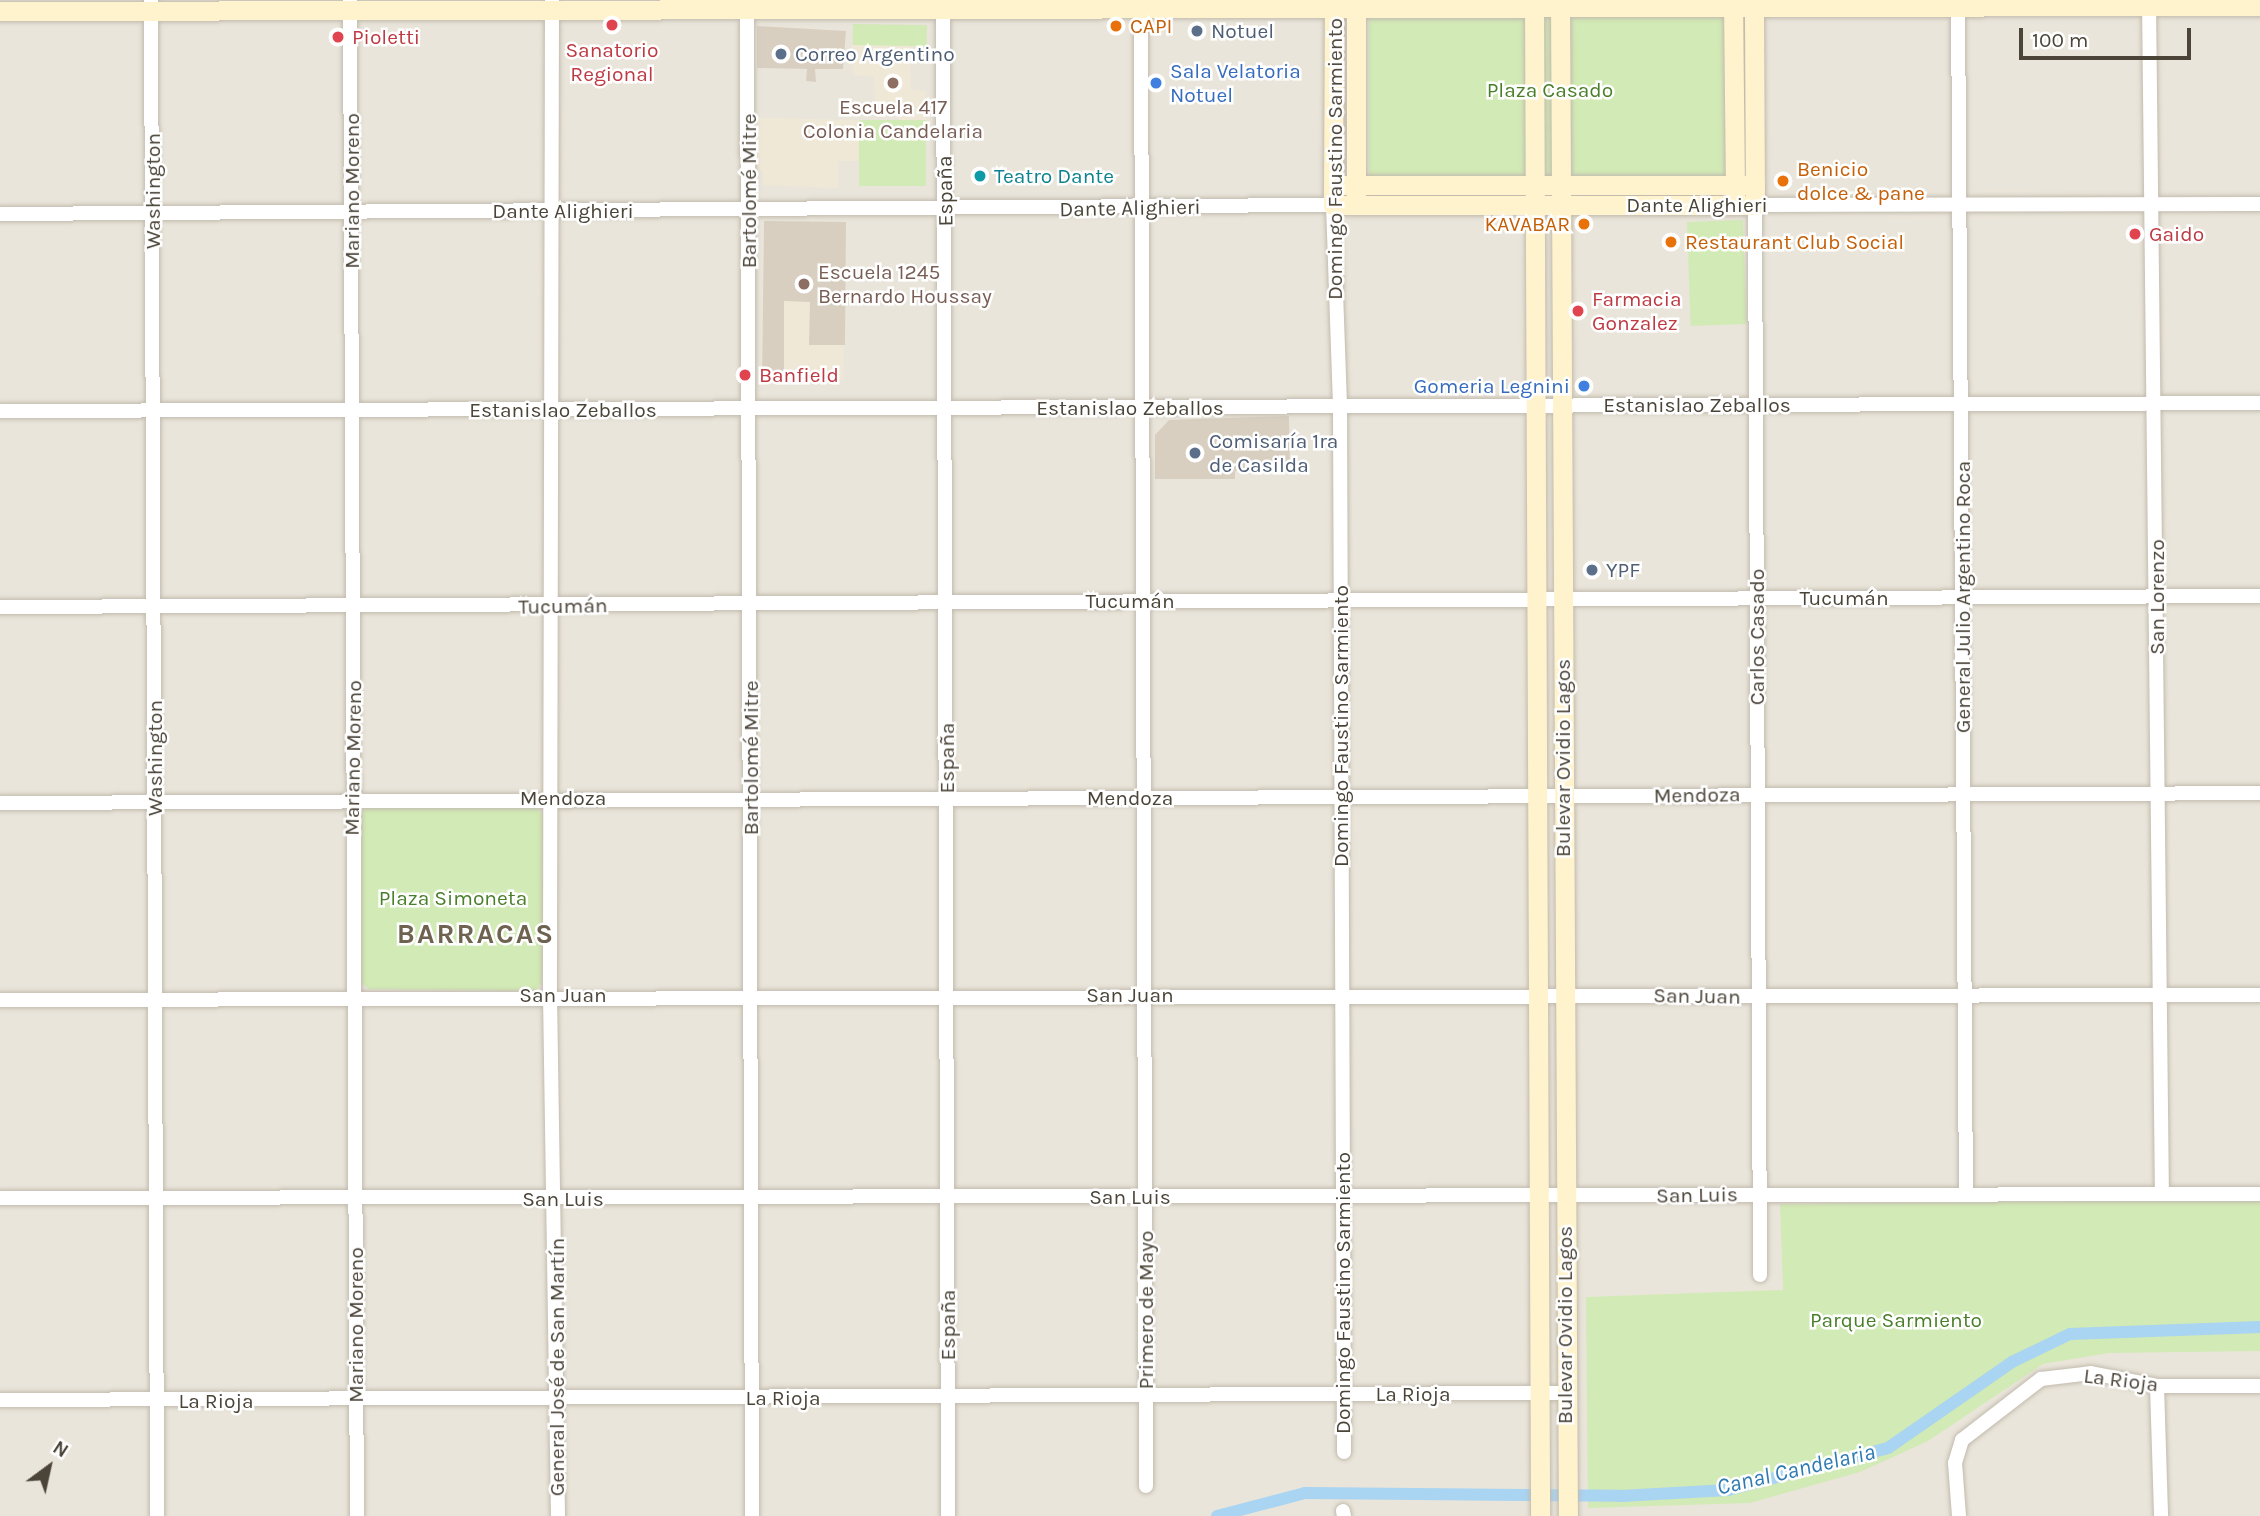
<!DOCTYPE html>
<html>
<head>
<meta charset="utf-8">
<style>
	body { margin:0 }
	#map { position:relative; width:2260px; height:1516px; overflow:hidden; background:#f6f3ec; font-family:Karla,sans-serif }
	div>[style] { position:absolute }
	.residential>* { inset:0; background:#eae5da; transform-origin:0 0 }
	.education>* { inset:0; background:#efe8d6; transform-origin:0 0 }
	.green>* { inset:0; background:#d2eab5; transform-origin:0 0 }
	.canal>* { height:12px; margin:-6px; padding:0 6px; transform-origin:6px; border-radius:6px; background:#a9d4f2 }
	.building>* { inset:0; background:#d8cfc1 }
	.roads { filter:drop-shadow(0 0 2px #c2bbae) drop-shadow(0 0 2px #c2bbae) }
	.street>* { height:14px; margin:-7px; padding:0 7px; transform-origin:7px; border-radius:7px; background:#fff }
	.secondary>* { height:19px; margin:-9.5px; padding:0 9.5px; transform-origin:9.5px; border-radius:9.5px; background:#fff3cd }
	.dots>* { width:19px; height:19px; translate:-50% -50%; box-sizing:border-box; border:4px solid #fff; border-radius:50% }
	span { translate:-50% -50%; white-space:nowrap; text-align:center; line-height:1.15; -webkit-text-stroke:5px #fff; paint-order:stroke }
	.food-label { font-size:21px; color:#c56008 }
	.left { translate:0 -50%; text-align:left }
	.right { translate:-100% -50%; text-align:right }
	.service-label { font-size:21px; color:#4e5e75 }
	.health-label { font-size:21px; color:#be3a42 }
	.shop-label { font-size:21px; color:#366cbe }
	.park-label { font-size:21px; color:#4a7f2a }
	.education-label { font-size:21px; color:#785e54 }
	.street-label { font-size:21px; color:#4b4439 }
	.culture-label { font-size:21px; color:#0d838f }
	.water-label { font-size:23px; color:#2e7ab2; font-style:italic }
	.district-label { font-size:28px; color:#6e6250; font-weight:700; letter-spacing:2px }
	.north { position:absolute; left:14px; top:1432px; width:70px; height:70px; -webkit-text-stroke:5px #fff; paint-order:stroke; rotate:33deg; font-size:19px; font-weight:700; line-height:28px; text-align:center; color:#4b4439 }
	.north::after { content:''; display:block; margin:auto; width:24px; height:32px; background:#4b4439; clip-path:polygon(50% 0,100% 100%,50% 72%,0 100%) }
	.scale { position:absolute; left:2019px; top:28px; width:172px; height:32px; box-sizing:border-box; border:4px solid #4b4439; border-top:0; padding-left:9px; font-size:21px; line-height:24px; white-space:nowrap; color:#4b4439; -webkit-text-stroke:5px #fff; paint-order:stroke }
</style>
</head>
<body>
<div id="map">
	<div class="residential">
		<div style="left:0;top:0;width:2260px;height:1516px"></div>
	</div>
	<div class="education">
		<div style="clip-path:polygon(852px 45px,910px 45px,911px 90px,925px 91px,926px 120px,899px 120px,898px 109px,876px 109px,874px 76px,853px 75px)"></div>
		<div style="clip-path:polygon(758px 118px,859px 120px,859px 161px,838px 161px,838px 188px,764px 185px,763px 171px,758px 170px)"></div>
		<div style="left:764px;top:221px;width:82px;height:157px;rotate:1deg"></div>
	</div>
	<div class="green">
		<div style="left:1369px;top:0;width:361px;height:180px"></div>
		<div style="left:853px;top:24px;width:74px;height:21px;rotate:1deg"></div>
		<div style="left:859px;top:120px;width:67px;height:66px"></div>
		<div style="left:1743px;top:220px;width:104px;height:56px;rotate:88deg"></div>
		<div style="clip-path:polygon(534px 806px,547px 818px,545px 978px,536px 991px,369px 989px,360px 982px,359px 815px,366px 807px)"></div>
		<div style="clip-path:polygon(2260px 1199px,2260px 1351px,2109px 1353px,2043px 1364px,1928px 1441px,1860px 1472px,1750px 1503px,1588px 1508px,1586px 1297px,1783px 1290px,1780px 1204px)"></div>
	</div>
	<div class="canal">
		<div style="left:1217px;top:1516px;width:91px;rotate:-14.6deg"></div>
		<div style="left:1305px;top:1493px;width:316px;rotate:0.5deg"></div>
		<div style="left:1621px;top:1496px;width:107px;rotate:-3.2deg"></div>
		<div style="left:1728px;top:1490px;width:165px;rotate:-14.7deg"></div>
		<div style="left:1888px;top:1448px;width:151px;rotate:-34.7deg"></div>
		<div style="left:2012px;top:1362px;width:64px;rotate:-25.8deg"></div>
		<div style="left:2070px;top:1334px;width:190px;rotate:-2.1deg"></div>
	</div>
	<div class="building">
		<div style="clip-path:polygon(757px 26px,846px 31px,843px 69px,815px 69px,816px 82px,806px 81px,807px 69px,757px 68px)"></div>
		<div style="clip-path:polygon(764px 221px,846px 222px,845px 345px,809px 345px,810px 302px,784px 301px,784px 378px,762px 378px)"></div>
		<div style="clip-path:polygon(1289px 416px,1290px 470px,1235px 471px,1235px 479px,1155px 479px,1155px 435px,1169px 420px)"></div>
	</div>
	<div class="roads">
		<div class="street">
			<div style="left:151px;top:0;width:1516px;rotate:89.77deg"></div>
			<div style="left:350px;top:0;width:1516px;rotate:89.74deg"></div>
			<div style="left:552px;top:0;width:995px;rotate:90.12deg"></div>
			<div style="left:550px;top:995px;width:521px;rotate:89.12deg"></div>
			<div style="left:1141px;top:0;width:1486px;rotate:89.81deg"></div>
			<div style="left:1958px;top:0;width:1195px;rotate:89.62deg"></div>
			<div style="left:2149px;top:0;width:1193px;rotate:89.38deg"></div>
			<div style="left:747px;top:2px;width:1514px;rotate:89.81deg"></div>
			<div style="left:943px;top:2px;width:1514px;rotate:89.81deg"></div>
			<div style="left:0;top:214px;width:1333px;rotate:-0.39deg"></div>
			<div style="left:1333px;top:205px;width:202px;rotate:88deg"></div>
			<div style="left:1340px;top:407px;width:1045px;rotate:89.78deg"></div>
			<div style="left:0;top:411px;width:2260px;rotate:-0.2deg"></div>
			<div style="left:0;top:607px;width:2260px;rotate:-0.28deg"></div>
			<div style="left:0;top:803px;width:2260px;rotate:-0.25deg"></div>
			<div style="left:0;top:1000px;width:2260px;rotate:-0.13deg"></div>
			<div style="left:0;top:1198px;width:2260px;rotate:-0.1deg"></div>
			<div style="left:1760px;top:1275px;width:1070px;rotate:-90.27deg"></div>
			<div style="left:1755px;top:205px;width:505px;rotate:-0.11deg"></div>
			<div style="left:2157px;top:1386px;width:130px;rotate:88.2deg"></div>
			<div style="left:0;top:1400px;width:1566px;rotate:-0.26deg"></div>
			<div style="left:1343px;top:1511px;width:5px;rotate:79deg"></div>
			<div style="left:1959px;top:1516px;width:53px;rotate:-94.3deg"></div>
			<div style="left:1955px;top:1463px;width:24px;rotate:-73deg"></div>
			<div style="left:1962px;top:1440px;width:100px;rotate:-37.7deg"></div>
			<div style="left:2041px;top:1379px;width:50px;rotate:-6.8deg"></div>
			<div style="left:2091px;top:1373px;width:67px;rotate:11.1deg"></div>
			<div style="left:2157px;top:1386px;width:103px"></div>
		</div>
		<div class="secondary">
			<div style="left:1334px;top:0;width:205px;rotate:90.3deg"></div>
			<div style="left:1333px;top:205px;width:422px"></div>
			<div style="left:1755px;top:205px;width:205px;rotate:-90.3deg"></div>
			<div style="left:1534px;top:0;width:1516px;rotate:89.77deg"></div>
			<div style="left:1560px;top:0;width:1516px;rotate:89.7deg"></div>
			<div style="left:1733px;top:0;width:195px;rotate:89.4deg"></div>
			<div style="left:0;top:11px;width:2260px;rotate:-0.13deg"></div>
			<div style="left:1333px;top:185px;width:422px"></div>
			<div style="left:1356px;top:199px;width:199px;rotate:-90deg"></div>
		</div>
	</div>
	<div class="dots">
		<div style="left:612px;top:25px;background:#e0444e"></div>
		<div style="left:1116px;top:26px;background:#e8710a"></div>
		<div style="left:1197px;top:31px;background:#5c6f8a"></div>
		<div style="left:338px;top:37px;background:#e0444e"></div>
		<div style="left:781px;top:54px;background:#5c6f8a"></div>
		<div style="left:893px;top:83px;background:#8d6e63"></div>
		<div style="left:1156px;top:83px;background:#3f7fe0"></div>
		<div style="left:980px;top:176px;background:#0f9aa8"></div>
		<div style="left:1783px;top:181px;background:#e8710a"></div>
		<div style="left:1584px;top:224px;background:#e8710a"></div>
		<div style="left:2135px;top:234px;background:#e0444e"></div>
		<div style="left:1671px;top:242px;background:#e8710a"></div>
		<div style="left:804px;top:284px;background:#8d6e63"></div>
		<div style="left:1578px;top:311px;background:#e0444e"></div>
		<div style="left:745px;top:375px;background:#e0444e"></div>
		<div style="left:1584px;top:386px;background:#3f7fe0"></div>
		<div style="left:1195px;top:453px;background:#5c6f8a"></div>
		<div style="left:1592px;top:570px;background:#5c6f8a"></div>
	</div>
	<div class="food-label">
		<span class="left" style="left:1130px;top:26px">CAPI</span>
		<span class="left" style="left:1797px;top:181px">Benicio<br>dolce &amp; pane</span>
		<span class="right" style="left:1570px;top:224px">KAVABAR</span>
		<span class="left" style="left:1685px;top:242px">Restaurant Club Social</span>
	</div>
	<div class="service-label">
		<span class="left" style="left:1211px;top:31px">Notuel</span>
		<span class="left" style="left:795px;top:54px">Correo Argentino</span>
		<span class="left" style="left:1209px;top:453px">Comisaría 1ra<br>de Casilda</span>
		<span class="left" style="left:1606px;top:570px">YPF</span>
	</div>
	<div class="health-label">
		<span class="left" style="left:352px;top:37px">Pioletti</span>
		<span style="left:612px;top:62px">Sanatorio<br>Regional</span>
		<span class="left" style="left:2149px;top:234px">Gaido</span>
		<span class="left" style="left:1592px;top:311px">Farmacia<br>Gonzalez</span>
		<span class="left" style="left:759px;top:375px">Banfield</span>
	</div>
	<div class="shop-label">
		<span class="left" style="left:1170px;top:83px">Sala Velatoria<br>Notuel</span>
		<span class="right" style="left:1570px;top:386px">Gomeria Legnini</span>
	</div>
	<div class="park-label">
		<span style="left:1550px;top:90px">Plaza Casado</span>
		<span style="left:453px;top:898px">Plaza Simoneta</span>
		<span style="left:1896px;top:1320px">Parque Sarmiento</span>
	</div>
	<div class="education-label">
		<span style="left:893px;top:119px">Escuela 417<br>Colonia Candelaria</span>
		<span class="left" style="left:818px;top:284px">Escuela 1245<br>Bernardo Houssay</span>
	</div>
	<div class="street-label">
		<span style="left:1335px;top:159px;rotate:-90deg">Domingo Faustino Sarmiento</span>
		<span style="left:153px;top:191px;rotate:-90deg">Washington</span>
		<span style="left:352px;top:191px;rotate:-90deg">Mariano Moreno</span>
		<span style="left:749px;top:191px;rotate:-90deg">Bartolomé Mitre</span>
		<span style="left:945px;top:191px;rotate:-91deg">España</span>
		<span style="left:1697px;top:205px">Dante Alighieri</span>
		<span style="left:1130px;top:208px;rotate:-1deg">Dante Alighieri</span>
		<span style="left:563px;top:211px">Dante Alighieri</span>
		<span style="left:1697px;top:405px">Estanislao Zeballos</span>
		<span style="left:1130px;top:408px">Estanislao Zeballos</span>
		<span style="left:563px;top:410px">Estanislao Zeballos</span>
		<span style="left:1963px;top:597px;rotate:-90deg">General Julio Argentino Roca</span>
		<span style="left:2157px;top:597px;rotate:-90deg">San Lorenzo</span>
		<span style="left:1844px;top:598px">Tucumán</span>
		<span style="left:1130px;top:601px">Tucumán</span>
		<span style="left:563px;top:606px;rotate:-1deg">Tucumán</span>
		<span style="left:1757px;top:637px;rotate:-90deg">Carlos Casado</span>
		<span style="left:1341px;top:726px;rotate:-90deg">Domingo Faustino Sarmiento</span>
		<span style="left:155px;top:758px;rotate:-90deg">Washington</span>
		<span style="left:353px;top:758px;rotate:-89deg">Mariano Moreno</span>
		<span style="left:751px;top:758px;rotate:-90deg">Bartolomé Mitre</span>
		<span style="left:947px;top:758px;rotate:-90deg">España</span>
		<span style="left:1563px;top:758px;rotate:-90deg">Bulevar Ovidio Lagos</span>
		<span style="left:1697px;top:795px;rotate:-1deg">Mendoza</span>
		<span style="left:563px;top:798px">Mendoza</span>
		<span style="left:1130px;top:798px">Mendoza</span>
		<span style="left:563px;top:995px">San Juan</span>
		<span style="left:1130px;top:995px">San Juan</span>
		<span style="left:1697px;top:996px;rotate:1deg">San Juan</span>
		<span style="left:1697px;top:1195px;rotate:-1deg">San Luis</span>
		<span style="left:1130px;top:1197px">San Luis</span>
		<span style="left:563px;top:1199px">San Luis</span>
		<span style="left:1343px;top:1293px;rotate:-90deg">Domingo Faustino Sarmiento</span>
		<span style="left:1146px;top:1310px;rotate:-90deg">Primero de Mayo</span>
		<span style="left:356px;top:1325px;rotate:-90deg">Mariano Moreno</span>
		<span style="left:948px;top:1325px;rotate:-90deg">España</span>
		<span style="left:1565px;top:1325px;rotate:-90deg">Bulevar Ovidio Lagos</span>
		<span style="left:557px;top:1367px;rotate:-90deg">General José de San Martín</span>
		<span style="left:2121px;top:1380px;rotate:7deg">La Rioja</span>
		<span style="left:1413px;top:1394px">La Rioja</span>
		<span style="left:783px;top:1398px">La Rioja</span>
		<span style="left:216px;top:1401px">La Rioja</span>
	</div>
	<div class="culture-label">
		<span class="left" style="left:994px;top:176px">Teatro Dante</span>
	</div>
	<div class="water-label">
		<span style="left:1796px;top:1470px;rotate:-13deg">Canal Candelaria</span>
	</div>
	<div class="district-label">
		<span style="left:476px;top:934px">BARRACAS</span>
	</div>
	<div class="north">N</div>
	<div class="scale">100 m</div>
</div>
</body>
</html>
